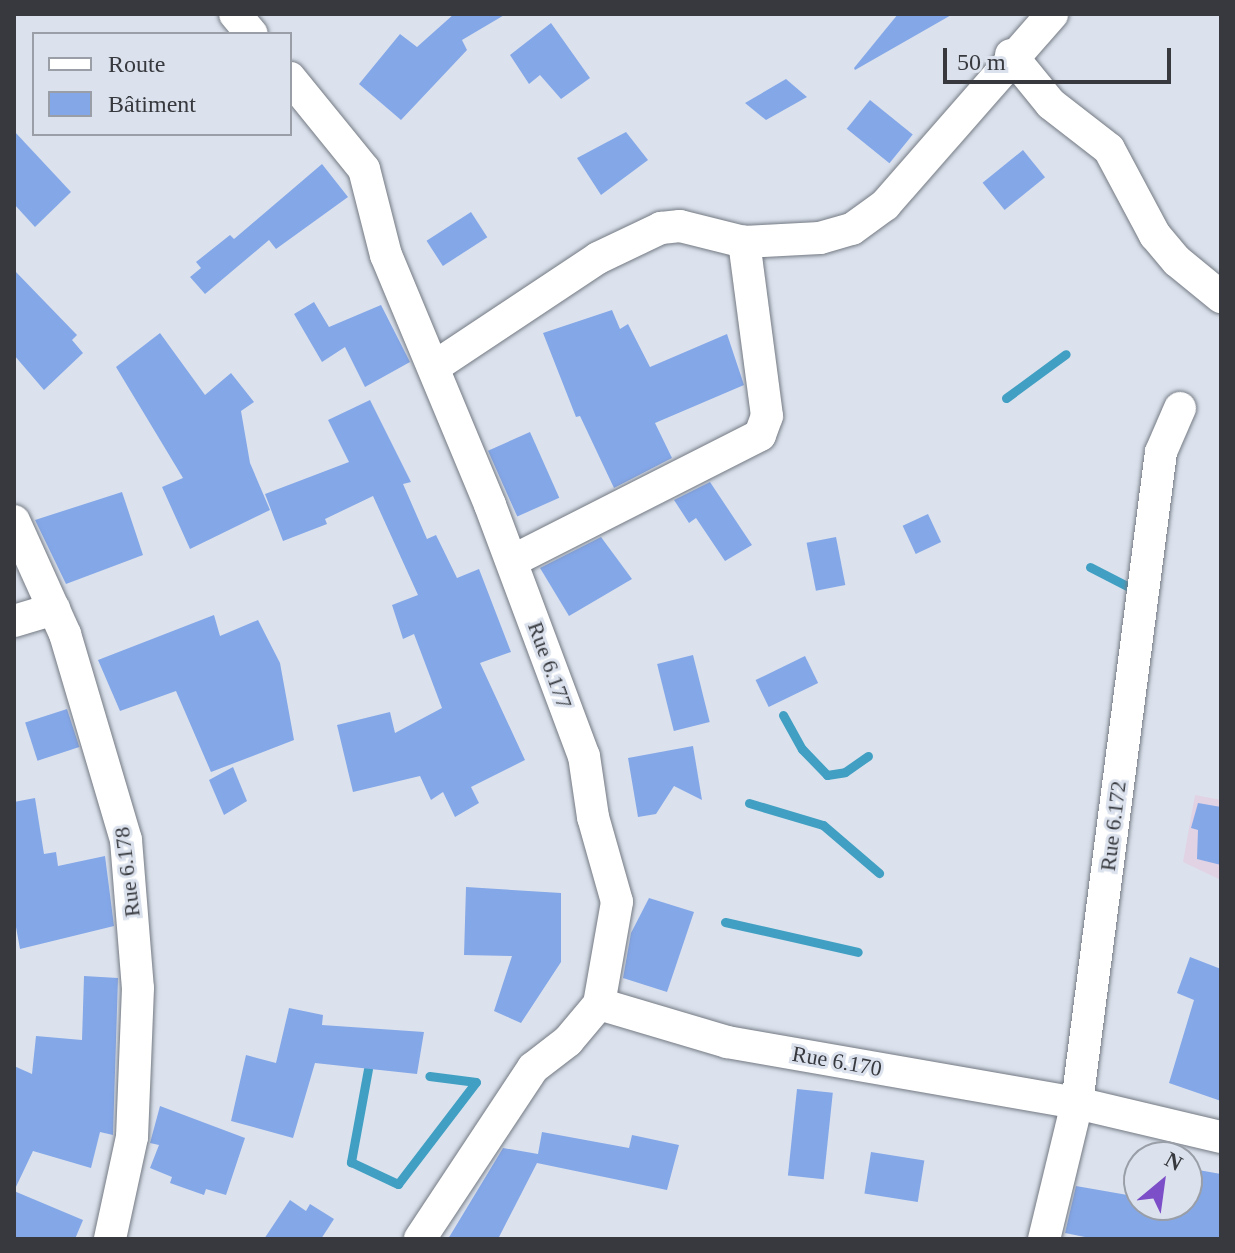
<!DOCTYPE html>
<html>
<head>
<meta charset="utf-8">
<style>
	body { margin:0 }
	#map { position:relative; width:1235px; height:1253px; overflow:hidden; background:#dbe2ed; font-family:"Times New Roman",serif }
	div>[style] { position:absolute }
	.education>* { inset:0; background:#e1d2e4 }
	.stream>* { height:9px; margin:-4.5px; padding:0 4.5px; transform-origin:4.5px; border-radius:4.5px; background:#409fc3 }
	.building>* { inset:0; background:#84a7e8; transform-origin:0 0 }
	.roads { filter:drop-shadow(0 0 2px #747a83) drop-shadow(0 0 2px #747a83) }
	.street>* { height:32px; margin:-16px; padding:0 16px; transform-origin:16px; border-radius:16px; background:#fff }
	span { translate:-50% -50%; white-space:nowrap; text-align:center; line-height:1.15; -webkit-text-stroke:6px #dbe2ed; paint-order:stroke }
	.street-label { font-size:22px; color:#37393e }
	.frame { position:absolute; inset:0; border:16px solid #37393e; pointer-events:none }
	.legend { position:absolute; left:32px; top:32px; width:260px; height:104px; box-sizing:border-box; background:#dbe2ed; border:2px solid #999ea7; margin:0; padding:10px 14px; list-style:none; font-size:24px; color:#37393e }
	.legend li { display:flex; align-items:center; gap:16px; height:40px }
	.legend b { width:40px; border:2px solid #999ea7 }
	.north { position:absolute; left:1123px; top:1141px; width:80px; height:80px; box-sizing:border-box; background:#dbe2ed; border:2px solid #999ea7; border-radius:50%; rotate:29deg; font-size:22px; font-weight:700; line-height:32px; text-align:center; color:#37393e }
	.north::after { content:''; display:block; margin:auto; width:28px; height:36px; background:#7c4ec7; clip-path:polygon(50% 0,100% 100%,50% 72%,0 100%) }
	.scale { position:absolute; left:943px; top:48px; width:228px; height:36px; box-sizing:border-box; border:4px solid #37393e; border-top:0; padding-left:10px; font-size:24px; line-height:28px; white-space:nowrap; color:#37393e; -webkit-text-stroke:6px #dbe2ed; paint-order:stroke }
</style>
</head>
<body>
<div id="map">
	<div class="education">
		<div style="clip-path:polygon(1195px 795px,1221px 800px,1221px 880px,1183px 862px)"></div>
	</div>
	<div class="stream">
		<div style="left:1006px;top:398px;width:74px;rotate:-36.3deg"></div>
		<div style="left:1090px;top:567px;width:46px;rotate:27.1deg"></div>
		<div style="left:783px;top:715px;width:39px;rotate:61deg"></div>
		<div style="left:802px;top:749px;width:36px;rotate:46deg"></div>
		<div style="left:827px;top:775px;width:18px;rotate:-9deg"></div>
		<div style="left:845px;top:772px;width:28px;rotate:-35deg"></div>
		<div style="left:749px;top:803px;width:77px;rotate:16.6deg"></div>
		<div style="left:823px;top:825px;width:74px;rotate:40.6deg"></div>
		<div style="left:725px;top:922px;width:136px;rotate:12.7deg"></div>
		<div style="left:368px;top:1069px;width:95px;rotate:100.4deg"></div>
		<div style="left:351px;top:1162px;width:52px;rotate:25.1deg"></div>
		<div style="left:398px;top:1184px;width:128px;rotate:-52.6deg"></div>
		<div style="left:476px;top:1082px;width:47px;rotate:-172.7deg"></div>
	</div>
	<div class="building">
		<div style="clip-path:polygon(454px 14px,506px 14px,462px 40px,467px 50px,401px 120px,359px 84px,400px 34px,417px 47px)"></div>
		<div style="clip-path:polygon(898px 14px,953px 14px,855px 70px,854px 68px)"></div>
		<div style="clip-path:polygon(551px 23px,590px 78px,561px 99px,540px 75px,529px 84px,510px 55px)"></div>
		<div style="clip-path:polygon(786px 79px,807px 97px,766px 120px,745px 103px)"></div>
		<div style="left:870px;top:100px;width:55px;height:37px;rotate:39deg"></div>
		<div style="clip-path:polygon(14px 131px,71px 192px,35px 227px,14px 204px)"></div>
		<div style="clip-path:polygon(626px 132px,648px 160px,601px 195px,577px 158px)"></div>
		<div style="left:1023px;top:150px;width:35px;height:52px;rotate:51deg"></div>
		<div style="clip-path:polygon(322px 164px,348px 197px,276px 249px,269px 240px,205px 294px,190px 277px,201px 268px,196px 262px,230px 235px,234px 239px)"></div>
		<div style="left:471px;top:212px;width:30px;height:53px;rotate:57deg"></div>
		<div style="clip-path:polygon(14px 270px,77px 335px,72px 340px,83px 353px,44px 390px,14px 355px)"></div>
		<div style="clip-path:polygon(314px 302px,329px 327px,381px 305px,410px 362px,365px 387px,345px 347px,322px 362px,294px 314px)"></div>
		<div style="clip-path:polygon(612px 310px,620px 329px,628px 324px,650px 367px,727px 334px,744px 385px,655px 423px,672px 458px,614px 488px,580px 416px,576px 417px,543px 333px)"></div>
		<div style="clip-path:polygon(160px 333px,205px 395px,231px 373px,254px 402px,241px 411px,250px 463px,270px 510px,190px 549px,162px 487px,183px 478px,116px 367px)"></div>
		<div style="clip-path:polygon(370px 400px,411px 482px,403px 484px,427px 539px,436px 535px,457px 578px,479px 569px,511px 652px,480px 663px,525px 760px,471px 787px,479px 803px,455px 817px,443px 792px,431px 800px,420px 776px,353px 792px,337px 725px,390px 712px,395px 733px,442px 708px,414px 634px,403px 639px,392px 605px,418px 595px,373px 496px,325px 519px,327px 524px,283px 541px,265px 494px,349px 462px,328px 420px)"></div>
		<div style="left:530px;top:432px;width:72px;height:46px;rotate:66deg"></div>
		<div style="clip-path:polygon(710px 482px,752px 545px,725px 561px,696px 518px,689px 523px,674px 500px)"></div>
		<div style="clip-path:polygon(122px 492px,143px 555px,66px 584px,35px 520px)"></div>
		<div style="left:928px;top:514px;width:31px;height:28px;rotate:65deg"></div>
		<div style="clip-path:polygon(601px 537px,632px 579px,569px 616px,540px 568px)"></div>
		<div style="left:836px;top:537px;width:49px;height:30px;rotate:79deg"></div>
		<div style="clip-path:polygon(214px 615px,220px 636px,258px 620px,280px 663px,294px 740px,211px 772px,176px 691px,120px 711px,98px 660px)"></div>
		<div style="left:693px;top:655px;width:69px;height:37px;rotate:76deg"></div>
		<div style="left:805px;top:656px;width:30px;height:55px;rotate:64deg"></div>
		<div style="left:67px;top:709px;width:40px;height:44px;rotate:72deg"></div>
		<div style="clip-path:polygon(693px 746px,702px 800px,674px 786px,656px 814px,638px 817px,628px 758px)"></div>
		<div style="clip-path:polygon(233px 767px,247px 801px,224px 815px,209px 780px)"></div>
		<div style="clip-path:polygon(35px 798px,44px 854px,56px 852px,58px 866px,105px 856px,114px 926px,20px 949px,14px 916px,14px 802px)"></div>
		<div style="clip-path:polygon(1198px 803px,1221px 807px,1221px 865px,1197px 859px,1198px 830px,1191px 828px)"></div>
		<div style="clip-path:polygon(466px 887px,561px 893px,561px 962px,521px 1023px,494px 1011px,512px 956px,464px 955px)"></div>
		<div style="clip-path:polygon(649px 898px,694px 912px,667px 992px,623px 978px,631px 933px)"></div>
		<div style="clip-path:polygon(1190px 957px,1221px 969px,1221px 1101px,1169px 1083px,1194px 1000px,1177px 993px)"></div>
		<div style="clip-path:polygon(84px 976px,118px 978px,113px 1135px,100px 1132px,91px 1168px,33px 1151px,14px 1191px,14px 1066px,32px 1074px,36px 1036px,82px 1040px)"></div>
		<div style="clip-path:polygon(289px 1008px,323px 1015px,322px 1025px,424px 1032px,417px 1074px,315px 1063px,293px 1138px,231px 1121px,246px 1055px,276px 1063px)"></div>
		<div style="left:797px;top:1089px;width:36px;height:87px;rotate:6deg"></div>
		<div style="clip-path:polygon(160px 1106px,245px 1138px,226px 1195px,206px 1189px,204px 1195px,170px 1183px,172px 1177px,150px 1168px,159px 1145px,150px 1143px)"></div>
		<div style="clip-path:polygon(542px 1132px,629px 1148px,632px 1135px,679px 1145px,667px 1190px,537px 1163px,498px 1239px,448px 1239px,503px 1148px,538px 1154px)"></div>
		<div style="left:871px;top:1152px;width:54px;height:42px;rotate:9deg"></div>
		<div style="clip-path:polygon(1187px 1168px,1221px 1174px,1221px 1239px,1095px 1239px,1065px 1233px,1076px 1186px,1139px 1197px,1139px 1205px,1187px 1205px)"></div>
		<div style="clip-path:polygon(14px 1191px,83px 1220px,75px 1239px,14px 1239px)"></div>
		<div style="clip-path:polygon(290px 1200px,306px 1211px,310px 1204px,334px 1219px,321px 1239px,264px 1239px)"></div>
	</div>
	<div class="roads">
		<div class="street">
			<div style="left:235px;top:14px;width:26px;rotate:50deg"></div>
			<div style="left:1011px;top:55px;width:63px;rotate:50.8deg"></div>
			<div style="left:1051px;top:104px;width:73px;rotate:37.8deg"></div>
			<div style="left:1109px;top:149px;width:98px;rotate:61.9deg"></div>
			<div style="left:1155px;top:235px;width:34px;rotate:50deg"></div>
			<div style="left:1177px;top:261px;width:57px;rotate:39.3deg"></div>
			<div style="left:290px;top:78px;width:117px;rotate:50.9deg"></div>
			<div style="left:364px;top:169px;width:89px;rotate:75.7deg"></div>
			<div style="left:386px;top:255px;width:271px;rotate:67.4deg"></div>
			<div style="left:490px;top:505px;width:268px;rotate:69.5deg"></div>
			<div style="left:584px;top:756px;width:62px;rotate:81.6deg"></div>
			<div style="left:593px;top:817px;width:88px;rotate:74.2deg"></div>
			<div style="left:617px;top:902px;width:104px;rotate:100deg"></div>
			<div style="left:599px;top:1004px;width:48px;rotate:130deg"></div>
			<div style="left:568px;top:1041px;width:44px;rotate:142.4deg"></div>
			<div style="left:533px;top:1068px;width:205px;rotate:123.5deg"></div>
			<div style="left:434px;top:367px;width:197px;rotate:-33.6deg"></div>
			<div style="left:598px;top:258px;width:70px;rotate:-25.5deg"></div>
			<div style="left:661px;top:228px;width:19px;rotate:-6deg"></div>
			<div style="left:680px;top:226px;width:66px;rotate:14deg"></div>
			<div style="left:744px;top:242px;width:76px;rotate:-3deg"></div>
			<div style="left:820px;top:238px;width:33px;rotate:-16deg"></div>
			<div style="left:852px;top:229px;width:41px;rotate:-36deg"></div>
			<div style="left:885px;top:205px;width:254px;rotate:-48.8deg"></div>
			<div style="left:1180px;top:408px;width:48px;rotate:113.4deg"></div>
			<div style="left:1161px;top:452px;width:656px;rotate:97.35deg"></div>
			<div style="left:1077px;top:1103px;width:148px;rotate:13.3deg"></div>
			<div style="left:14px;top:521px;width:124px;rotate:65.7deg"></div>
			<div style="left:65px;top:634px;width:215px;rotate:73.5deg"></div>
			<div style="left:126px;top:840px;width:148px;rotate:85.4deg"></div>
			<div style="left:138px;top:988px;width:149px;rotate:92.3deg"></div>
			<div style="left:132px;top:1137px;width:104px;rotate:102.2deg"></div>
			<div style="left:512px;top:561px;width:278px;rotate:-26.9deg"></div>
			<div style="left:760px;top:435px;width:20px;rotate:-70deg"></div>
			<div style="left:767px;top:416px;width:176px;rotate:-97.5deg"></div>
			<div style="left:14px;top:621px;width:42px;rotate:-16.7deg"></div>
			<div style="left:599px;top:1004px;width:134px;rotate:16.5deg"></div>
			<div style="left:727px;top:1042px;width:355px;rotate:9.9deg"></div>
			<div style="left:1077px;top:1103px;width:140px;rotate:103.6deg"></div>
		</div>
	</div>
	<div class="street-label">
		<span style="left:550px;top:665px;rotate:70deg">Rue 6.177</span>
		<span style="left:1113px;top:826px;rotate:-83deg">Rue 6.172</span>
		<span style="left:127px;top:872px;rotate:-97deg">Rue 6.178</span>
		<span style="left:837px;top:1061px;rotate:10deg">Rue 6.170</span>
	</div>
	<div class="frame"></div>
	<ul class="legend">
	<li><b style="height:10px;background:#fff"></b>Route</li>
	<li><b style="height:22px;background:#84a7e8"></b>Bâtiment</li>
	</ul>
	<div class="north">N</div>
	<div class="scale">50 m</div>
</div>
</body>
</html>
